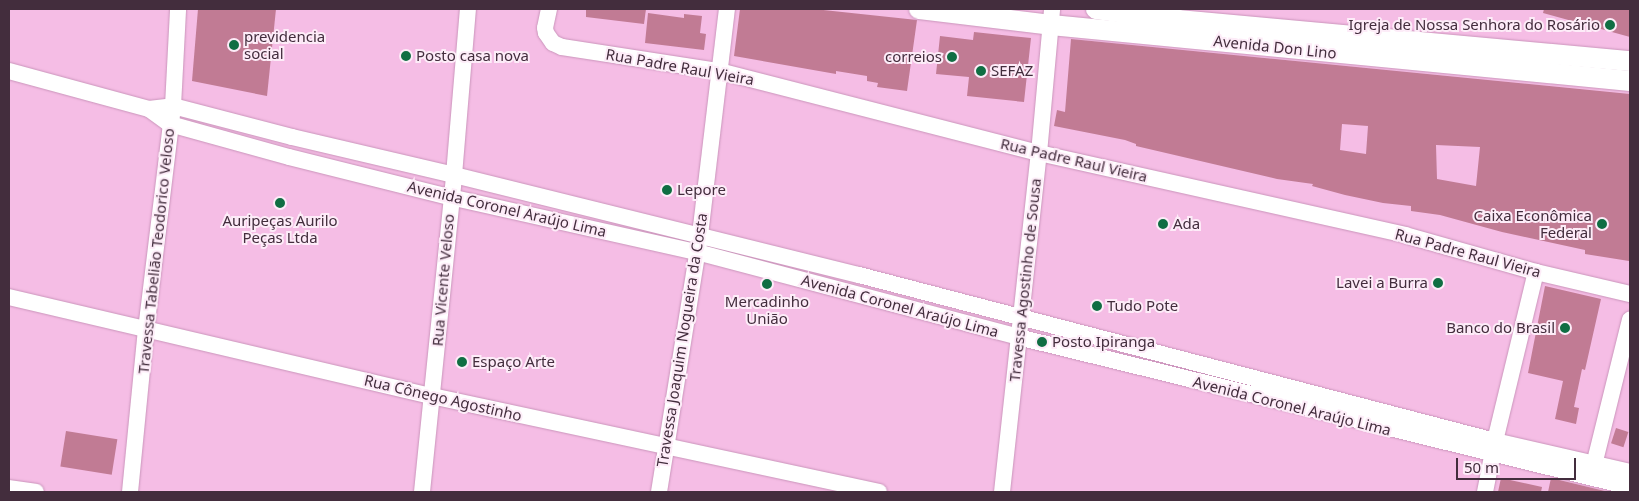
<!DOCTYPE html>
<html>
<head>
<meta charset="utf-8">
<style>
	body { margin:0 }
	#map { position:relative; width:1639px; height:501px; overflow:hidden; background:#f5bde5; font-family:"Noto Sans",sans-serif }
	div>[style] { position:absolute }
	.building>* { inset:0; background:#c17b94; transform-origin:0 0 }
	.roads { filter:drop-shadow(0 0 1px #ca95bb) drop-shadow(0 0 1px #ca95bb) }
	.minor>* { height:16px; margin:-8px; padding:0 8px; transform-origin:8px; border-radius:8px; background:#fff }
	.major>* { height:20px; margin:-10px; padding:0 10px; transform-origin:10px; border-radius:10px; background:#fff }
	.dots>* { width:14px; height:14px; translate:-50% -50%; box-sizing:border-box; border:2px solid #fdecf8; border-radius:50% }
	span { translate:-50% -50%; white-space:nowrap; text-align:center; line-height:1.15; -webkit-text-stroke:4px #fdecf8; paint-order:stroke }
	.poi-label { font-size:15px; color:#432d3d }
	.right { translate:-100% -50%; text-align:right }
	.left { translate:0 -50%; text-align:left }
	.street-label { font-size:15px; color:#432d3d }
	.frame { position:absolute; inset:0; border:10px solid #432d3d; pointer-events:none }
	.scale { position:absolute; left:1456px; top:458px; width:120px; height:22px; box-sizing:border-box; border:2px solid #432d3d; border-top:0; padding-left:6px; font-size:15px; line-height:18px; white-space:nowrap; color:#432d3d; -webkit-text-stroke:4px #fdecf8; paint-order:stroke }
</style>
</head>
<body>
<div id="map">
	<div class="building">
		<div style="clip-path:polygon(198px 9px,276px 9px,267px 96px,192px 81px)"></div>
		<div style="clip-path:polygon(586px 9px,646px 9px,644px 24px,586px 17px)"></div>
		<div style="clip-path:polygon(740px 9px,814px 9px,917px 20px,907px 91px,877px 87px,878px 83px,867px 81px,867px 76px,836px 71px,836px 74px,734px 56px)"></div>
		<div style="clip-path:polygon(1544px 9px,1630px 9px,1630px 37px,1543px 13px)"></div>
		<div style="clip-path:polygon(648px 13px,684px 18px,684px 14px,702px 16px,700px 33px,706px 34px,704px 50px,645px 43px)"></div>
		<div style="clip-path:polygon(974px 32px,1031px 38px,1024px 102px,967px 96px,969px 77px,936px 74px,940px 36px,973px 40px)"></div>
		<div style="clip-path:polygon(evenodd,1071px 39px,1630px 94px,1629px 261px,1585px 254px,1585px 250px,1502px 232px,1440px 215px,1411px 211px,1411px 206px,1383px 203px,1345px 195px,1312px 186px,1313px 184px,1277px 179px,1136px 146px,1136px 144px,1125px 140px,1054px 126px,1057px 110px,1065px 112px,1071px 39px,1342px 124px,1368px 126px,1366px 154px,1340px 150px,1342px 124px,1071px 39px,1436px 145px,1480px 147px,1476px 186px,1437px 179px,1436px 145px)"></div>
		<div style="clip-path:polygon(1545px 286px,1601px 299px,1585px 370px,1582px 369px,1574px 407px,1579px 408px,1576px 424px,1555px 419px,1563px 381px,1528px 373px)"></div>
		<div style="left:1616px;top:428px;width:13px;height:16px;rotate:18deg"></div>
		<div style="left:66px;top:431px;width:52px;height:36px;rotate:9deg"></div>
		<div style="clip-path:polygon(1501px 478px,1542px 487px,1541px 492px,1498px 492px)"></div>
		<div style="clip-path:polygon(1551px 478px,1609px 492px,1548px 492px)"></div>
	</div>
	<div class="roads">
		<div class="minor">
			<div style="left:549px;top:9px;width:19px;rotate:102deg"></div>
			<div style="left:545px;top:28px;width:5px;rotate:79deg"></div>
			<div style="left:546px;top:33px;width:12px;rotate:55deg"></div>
			<div style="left:553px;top:43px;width:10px;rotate:24deg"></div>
			<div style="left:562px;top:47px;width:159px;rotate:8.7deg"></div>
			<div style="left:719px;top:71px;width:330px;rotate:14.4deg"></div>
			<div style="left:1039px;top:153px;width:375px;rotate:12.6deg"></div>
			<div style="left:1405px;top:235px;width:136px;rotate:15.8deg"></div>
			<div style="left:1536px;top:272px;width:97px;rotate:13.2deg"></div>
			<div style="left:9px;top:71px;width:145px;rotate:15.2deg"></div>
			<div style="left:149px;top:109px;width:26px;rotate:36deg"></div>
			<div style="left:170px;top:124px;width:123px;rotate:15.5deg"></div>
			<div style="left:289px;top:157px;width:166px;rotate:14deg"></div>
			<div style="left:450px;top:197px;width:253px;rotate:12.6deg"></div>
			<div style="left:697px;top:252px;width:332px;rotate:14.8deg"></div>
			<div style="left:1018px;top:337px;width:630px;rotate:13.77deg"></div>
			<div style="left:149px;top:109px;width:24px;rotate:-7deg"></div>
			<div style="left:173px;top:106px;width:123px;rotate:14.6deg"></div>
			<div style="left:292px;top:137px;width:166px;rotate:13.2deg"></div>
			<div style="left:454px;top:175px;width:417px;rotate:13.9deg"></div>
			<div style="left:859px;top:275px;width:657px;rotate:14.63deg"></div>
			<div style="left:1495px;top:441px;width:139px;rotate:12.9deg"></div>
			<div style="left:9px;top:297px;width:434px;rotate:13.2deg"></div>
			<div style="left:432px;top:396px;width:457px;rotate:12.1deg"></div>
			<div style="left:1592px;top:473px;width:158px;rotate:-76.1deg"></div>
			<div style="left:9px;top:488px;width:27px;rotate:8deg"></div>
			<div style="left:130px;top:492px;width:163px;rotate:-84.4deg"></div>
			<div style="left:146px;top:330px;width:226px;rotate:-83.1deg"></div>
			<div style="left:173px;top:106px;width:97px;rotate:-87deg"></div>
			<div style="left:422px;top:492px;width:319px;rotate:-84.2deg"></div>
			<div style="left:454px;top:175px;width:167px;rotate:-85.2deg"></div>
			<div style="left:659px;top:492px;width:260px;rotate:-80.9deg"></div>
			<div style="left:700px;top:235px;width:228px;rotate:-83.2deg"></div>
			<div style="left:1002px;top:492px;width:341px;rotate:-83.8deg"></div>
			<div style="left:1039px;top:153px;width:145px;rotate:-84.8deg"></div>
			<div style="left:1485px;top:492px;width:52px;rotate:-78.9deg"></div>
			<div style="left:1495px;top:441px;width:174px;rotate:-76.4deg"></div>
		</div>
		<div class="major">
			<div style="left:919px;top:9px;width:133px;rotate:6.9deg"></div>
			<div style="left:1051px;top:25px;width:582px;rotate:5.52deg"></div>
			<div style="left:1096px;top:9px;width:83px;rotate:7.6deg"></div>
			<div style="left:1178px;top:20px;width:454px;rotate:5.2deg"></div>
		</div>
	</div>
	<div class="dots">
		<div style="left:1610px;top:25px;background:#106e43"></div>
		<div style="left:234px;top:45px;background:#106e43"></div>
		<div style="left:406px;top:56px;background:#106e43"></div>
		<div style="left:952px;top:57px;background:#106e43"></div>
		<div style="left:981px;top:71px;background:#106e43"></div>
		<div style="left:667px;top:190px;background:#106e43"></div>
		<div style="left:280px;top:203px;background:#106e43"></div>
		<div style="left:1163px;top:224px;background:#106e43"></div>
		<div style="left:1602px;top:224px;background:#106e43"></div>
		<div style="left:1438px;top:283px;background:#106e43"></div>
		<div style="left:767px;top:284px;background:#106e43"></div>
		<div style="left:1097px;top:306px;background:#106e43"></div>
		<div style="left:1565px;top:328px;background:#106e43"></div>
		<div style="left:1042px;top:342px;background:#106e43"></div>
		<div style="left:462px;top:362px;background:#106e43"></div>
	</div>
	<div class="poi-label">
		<span class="right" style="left:1600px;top:25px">Igreja de Nossa Senhora do Rosário</span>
		<span class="left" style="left:244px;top:45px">previdencia<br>social</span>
		<span class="left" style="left:416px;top:56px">Posto casa nova</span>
		<span class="right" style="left:942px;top:57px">correios</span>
		<span class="left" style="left:991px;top:71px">SEFAZ</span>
		<span class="left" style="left:677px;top:190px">Lepore</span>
		<span class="right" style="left:1592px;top:224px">Caixa Econômica<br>Federal</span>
		<span style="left:280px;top:229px">Auripeças Aurilo<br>Peças Ltda</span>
		<span class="left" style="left:1173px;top:224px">Ada</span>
		<span class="right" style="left:1428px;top:283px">Lavei a Burra</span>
		<span style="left:767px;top:310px">Mercadinho<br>União</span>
		<span class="left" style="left:1107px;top:306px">Tudo Pote</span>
		<span class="right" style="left:1555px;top:328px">Banco do Brasil</span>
		<span class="left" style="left:1052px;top:342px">Posto Ipiranga</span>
		<span class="left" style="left:472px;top:362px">Espaço Arte</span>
	</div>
	<div class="street-label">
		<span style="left:1275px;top:47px;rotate:6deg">Avenida Don Lino</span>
		<span style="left:680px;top:67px;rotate:10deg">Rua Padre Raul Vieira</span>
		<span style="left:1074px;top:160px;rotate:13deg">Rua Padre Raul Vieira</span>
		<span style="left:507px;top:209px;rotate:13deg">Avenida Coronel Araújo Lima</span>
		<span style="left:156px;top:251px;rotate:-84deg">Travessa Tabelião Teodorico Veloso</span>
		<span style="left:1468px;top:253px;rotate:15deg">Rua Padre Raul Vieira</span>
		<span style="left:443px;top:280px;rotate:-85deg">Rua Vicente Veloso</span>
		<span style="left:1025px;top:280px;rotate:-84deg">Travessa Agostinho de Sousa</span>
		<span style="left:900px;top:306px;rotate:15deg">Avenida Coronel Araújo Lima</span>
		<span style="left:682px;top:340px;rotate:-81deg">Travessa Joaquim Nogueira da Costa</span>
		<span style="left:443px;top:398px;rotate:13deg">Rua Cônego Agostinho</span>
		<span style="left:1292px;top:406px;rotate:14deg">Avenida Coronel Araújo Lima</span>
	</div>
	<div class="frame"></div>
	<div class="scale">50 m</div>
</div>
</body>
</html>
